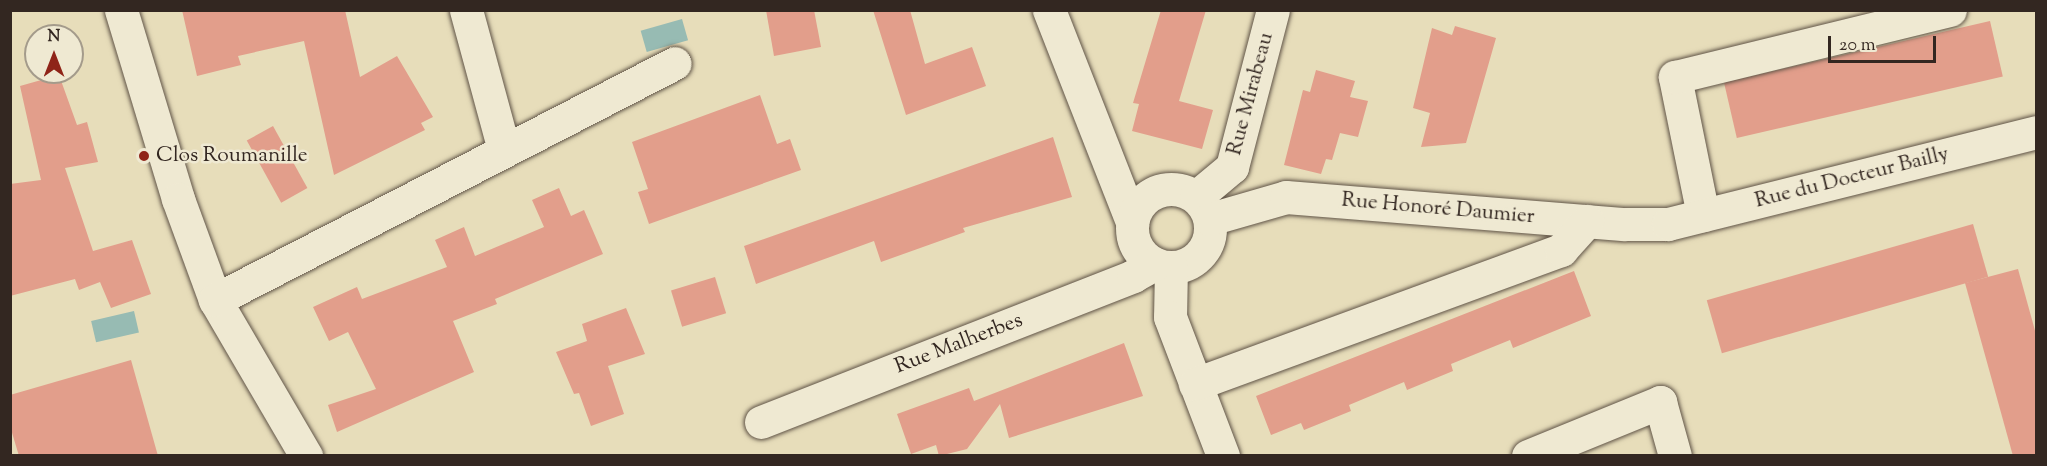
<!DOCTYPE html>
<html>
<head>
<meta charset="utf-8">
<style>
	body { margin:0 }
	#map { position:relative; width:2047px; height:466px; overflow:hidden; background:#e7ddba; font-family:"Sorts Mill Goudy",serif }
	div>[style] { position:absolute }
	.water>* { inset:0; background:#97bbb3; transform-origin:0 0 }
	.building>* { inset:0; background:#e29e8b; transform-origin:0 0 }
	.roads { filter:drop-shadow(0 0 2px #605447) drop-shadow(0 0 2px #605447) }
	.street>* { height:33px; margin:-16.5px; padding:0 16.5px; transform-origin:16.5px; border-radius:16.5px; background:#efe9d2 }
	.street>.ring { margin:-16.5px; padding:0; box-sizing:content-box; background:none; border:33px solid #efe9d2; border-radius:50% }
	.dots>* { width:16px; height:16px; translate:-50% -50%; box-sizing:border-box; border:3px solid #efe9d2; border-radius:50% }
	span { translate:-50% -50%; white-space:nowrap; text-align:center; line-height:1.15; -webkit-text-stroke:5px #efe9d2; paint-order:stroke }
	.street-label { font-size:21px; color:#332721 }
	.poi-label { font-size:21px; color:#332721 }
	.left { translate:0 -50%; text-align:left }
	.frame { position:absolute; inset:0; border:12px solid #332721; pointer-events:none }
	.north { position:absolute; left:24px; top:24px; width:60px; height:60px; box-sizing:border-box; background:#efe9d2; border:2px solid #a49b8b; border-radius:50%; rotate:0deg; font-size:16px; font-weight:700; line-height:24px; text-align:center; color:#332721 }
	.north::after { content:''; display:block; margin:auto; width:21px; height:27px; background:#8f2418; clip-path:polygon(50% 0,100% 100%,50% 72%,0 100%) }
	.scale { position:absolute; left:1828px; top:36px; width:108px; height:27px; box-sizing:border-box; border:3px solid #332721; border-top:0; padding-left:8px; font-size:18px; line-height:21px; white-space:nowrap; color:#332721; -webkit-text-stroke:4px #efe9d2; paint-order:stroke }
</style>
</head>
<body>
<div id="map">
	<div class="water">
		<div style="left:682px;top:19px;width:22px;height:43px;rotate:74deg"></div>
		<div style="left:134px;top:311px;width:22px;height:44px;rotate:77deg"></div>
	</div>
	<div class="building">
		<div style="clip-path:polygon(182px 10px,345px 10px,360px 77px,397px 56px,433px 117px,421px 123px,425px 130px,334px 175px,304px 41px,238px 56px,241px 65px,197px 76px)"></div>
		<div style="clip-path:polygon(766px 10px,814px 10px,821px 47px,774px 56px)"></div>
		<div style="clip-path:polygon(873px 10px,910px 10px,925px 64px,972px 47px,986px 86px,906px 115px)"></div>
		<div style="clip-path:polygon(1161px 10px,1206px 10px,1179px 101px,1213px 110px,1202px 149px,1132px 131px,1139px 104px,1133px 103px)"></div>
		<div style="left:1990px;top:21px;width:57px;height:273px;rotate:77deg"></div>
		<div style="clip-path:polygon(1455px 26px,1496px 38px,1466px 143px,1421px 147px,1430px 113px,1413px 108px,1432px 28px,1452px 35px)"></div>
		<div style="clip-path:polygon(1316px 70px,1355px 81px,1350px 97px,1368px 101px,1358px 137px,1340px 133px,1332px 160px,1326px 159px,1321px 174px,1284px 165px,1303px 90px,1310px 92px)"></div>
		<div style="clip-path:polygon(59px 75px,77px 125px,87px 122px,98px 162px,65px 168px,93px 251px,132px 240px,151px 294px,111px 308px,100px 282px,79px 290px,75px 279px,10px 296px,10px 184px,41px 180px,20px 86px)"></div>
		<div style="clip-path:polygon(760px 95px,777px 144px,790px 139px,801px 170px,649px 224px,638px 192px,648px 189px,632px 142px)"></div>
		<div style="left:273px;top:126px;width:71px;height:30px;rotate:61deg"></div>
		<div style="clip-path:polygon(1053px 137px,1072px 197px,963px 228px,965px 232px,881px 262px,874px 241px,756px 284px,744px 246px)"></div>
		<div style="clip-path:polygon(559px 188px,571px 216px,584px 210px,603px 254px,495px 299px,497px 304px,453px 321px,474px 372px,337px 432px,328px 405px,376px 389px,348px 332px,329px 341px,313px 307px,357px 287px,362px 299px,447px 267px,435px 240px,464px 227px,475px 256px,544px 227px,532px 200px)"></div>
		<div style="left:1973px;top:224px;width:55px;height:277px;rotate:74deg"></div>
		<div style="clip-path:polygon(2018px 269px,2037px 338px,2037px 456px,2013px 456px,1965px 283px)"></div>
		<div style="clip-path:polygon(1574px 271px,1591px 316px,1513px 348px,1510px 340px,1451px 364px,1453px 371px,1407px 390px,1404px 382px,1349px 405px,1351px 411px,1304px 430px,1301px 423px,1271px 435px,1256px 396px)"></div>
		<div style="left:715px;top:277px;width:38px;height:46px;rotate:73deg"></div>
		<div style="clip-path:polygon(626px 308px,645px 354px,608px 366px,624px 414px,591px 426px,579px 393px,574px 394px,556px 352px,587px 341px,582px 324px)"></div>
		<div style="clip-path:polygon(1124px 343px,1143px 396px,1009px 438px,1000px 404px,967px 449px,939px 456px,936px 445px,911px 454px,897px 414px,969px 388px,974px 401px)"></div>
		<div style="clip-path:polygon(131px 360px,158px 456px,19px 456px,10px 426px,10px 395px)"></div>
	</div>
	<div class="roads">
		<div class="street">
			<div style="left:121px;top:10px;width:197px;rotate:73.2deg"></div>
			<div style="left:178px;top:199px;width:108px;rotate:69.9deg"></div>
			<div style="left:215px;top:300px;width:181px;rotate:59.7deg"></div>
			<div style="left:466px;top:10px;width:145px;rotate:74.8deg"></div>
			<div style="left:1049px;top:10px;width:228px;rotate:68.6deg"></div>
			<div class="ring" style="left:1132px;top:189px;width:45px;height:45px"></div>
			<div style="left:1196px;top:197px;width:47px;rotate:-39.8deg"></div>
			<div style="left:1232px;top:167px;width:162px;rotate:-75.4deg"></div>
			<div style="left:1703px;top:215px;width:141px;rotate:-101.5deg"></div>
			<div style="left:1675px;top:77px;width:283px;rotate:-13.7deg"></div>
			<div style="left:1210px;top:219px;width:79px;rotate:-16.1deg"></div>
			<div style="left:1286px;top:197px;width:340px;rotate:4.6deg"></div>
			<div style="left:1625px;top:224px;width:43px"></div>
			<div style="left:1668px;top:224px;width:379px;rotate:-14deg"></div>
			<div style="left:1171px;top:267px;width:50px;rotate:91.1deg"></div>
			<div style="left:1170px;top:317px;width:149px;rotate:69.1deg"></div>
			<div style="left:215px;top:300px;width:517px;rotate:-27.26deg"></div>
			<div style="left:1195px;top:384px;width:390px;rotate:-20.1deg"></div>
			<div style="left:1561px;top:250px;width:39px;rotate:-48deg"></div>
			<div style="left:761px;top:422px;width:400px;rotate:-21.4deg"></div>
			<div style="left:1133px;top:276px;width:25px;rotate:-29deg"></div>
			<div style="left:1528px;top:456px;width:143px;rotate:-22.2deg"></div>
			<div style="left:1660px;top:402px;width:56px;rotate:74.5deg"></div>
		</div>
	</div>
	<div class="dots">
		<div style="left:144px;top:156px;background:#8f2418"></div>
	</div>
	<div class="street-label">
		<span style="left:1251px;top:94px;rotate:-75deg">Rue Mirabeau</span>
		<span style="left:1852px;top:178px;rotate:-14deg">Rue du Docteur Bailly</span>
		<span style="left:1438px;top:209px;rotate:5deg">Rue Honoré Daumier</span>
		<span style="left:959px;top:344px;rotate:-21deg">Rue Malherbes</span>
	</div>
	<div class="poi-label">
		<span class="left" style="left:156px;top:156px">Clos Roumanille</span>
	</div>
	<div class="frame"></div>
	<div class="north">N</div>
	<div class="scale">20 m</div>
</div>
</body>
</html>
